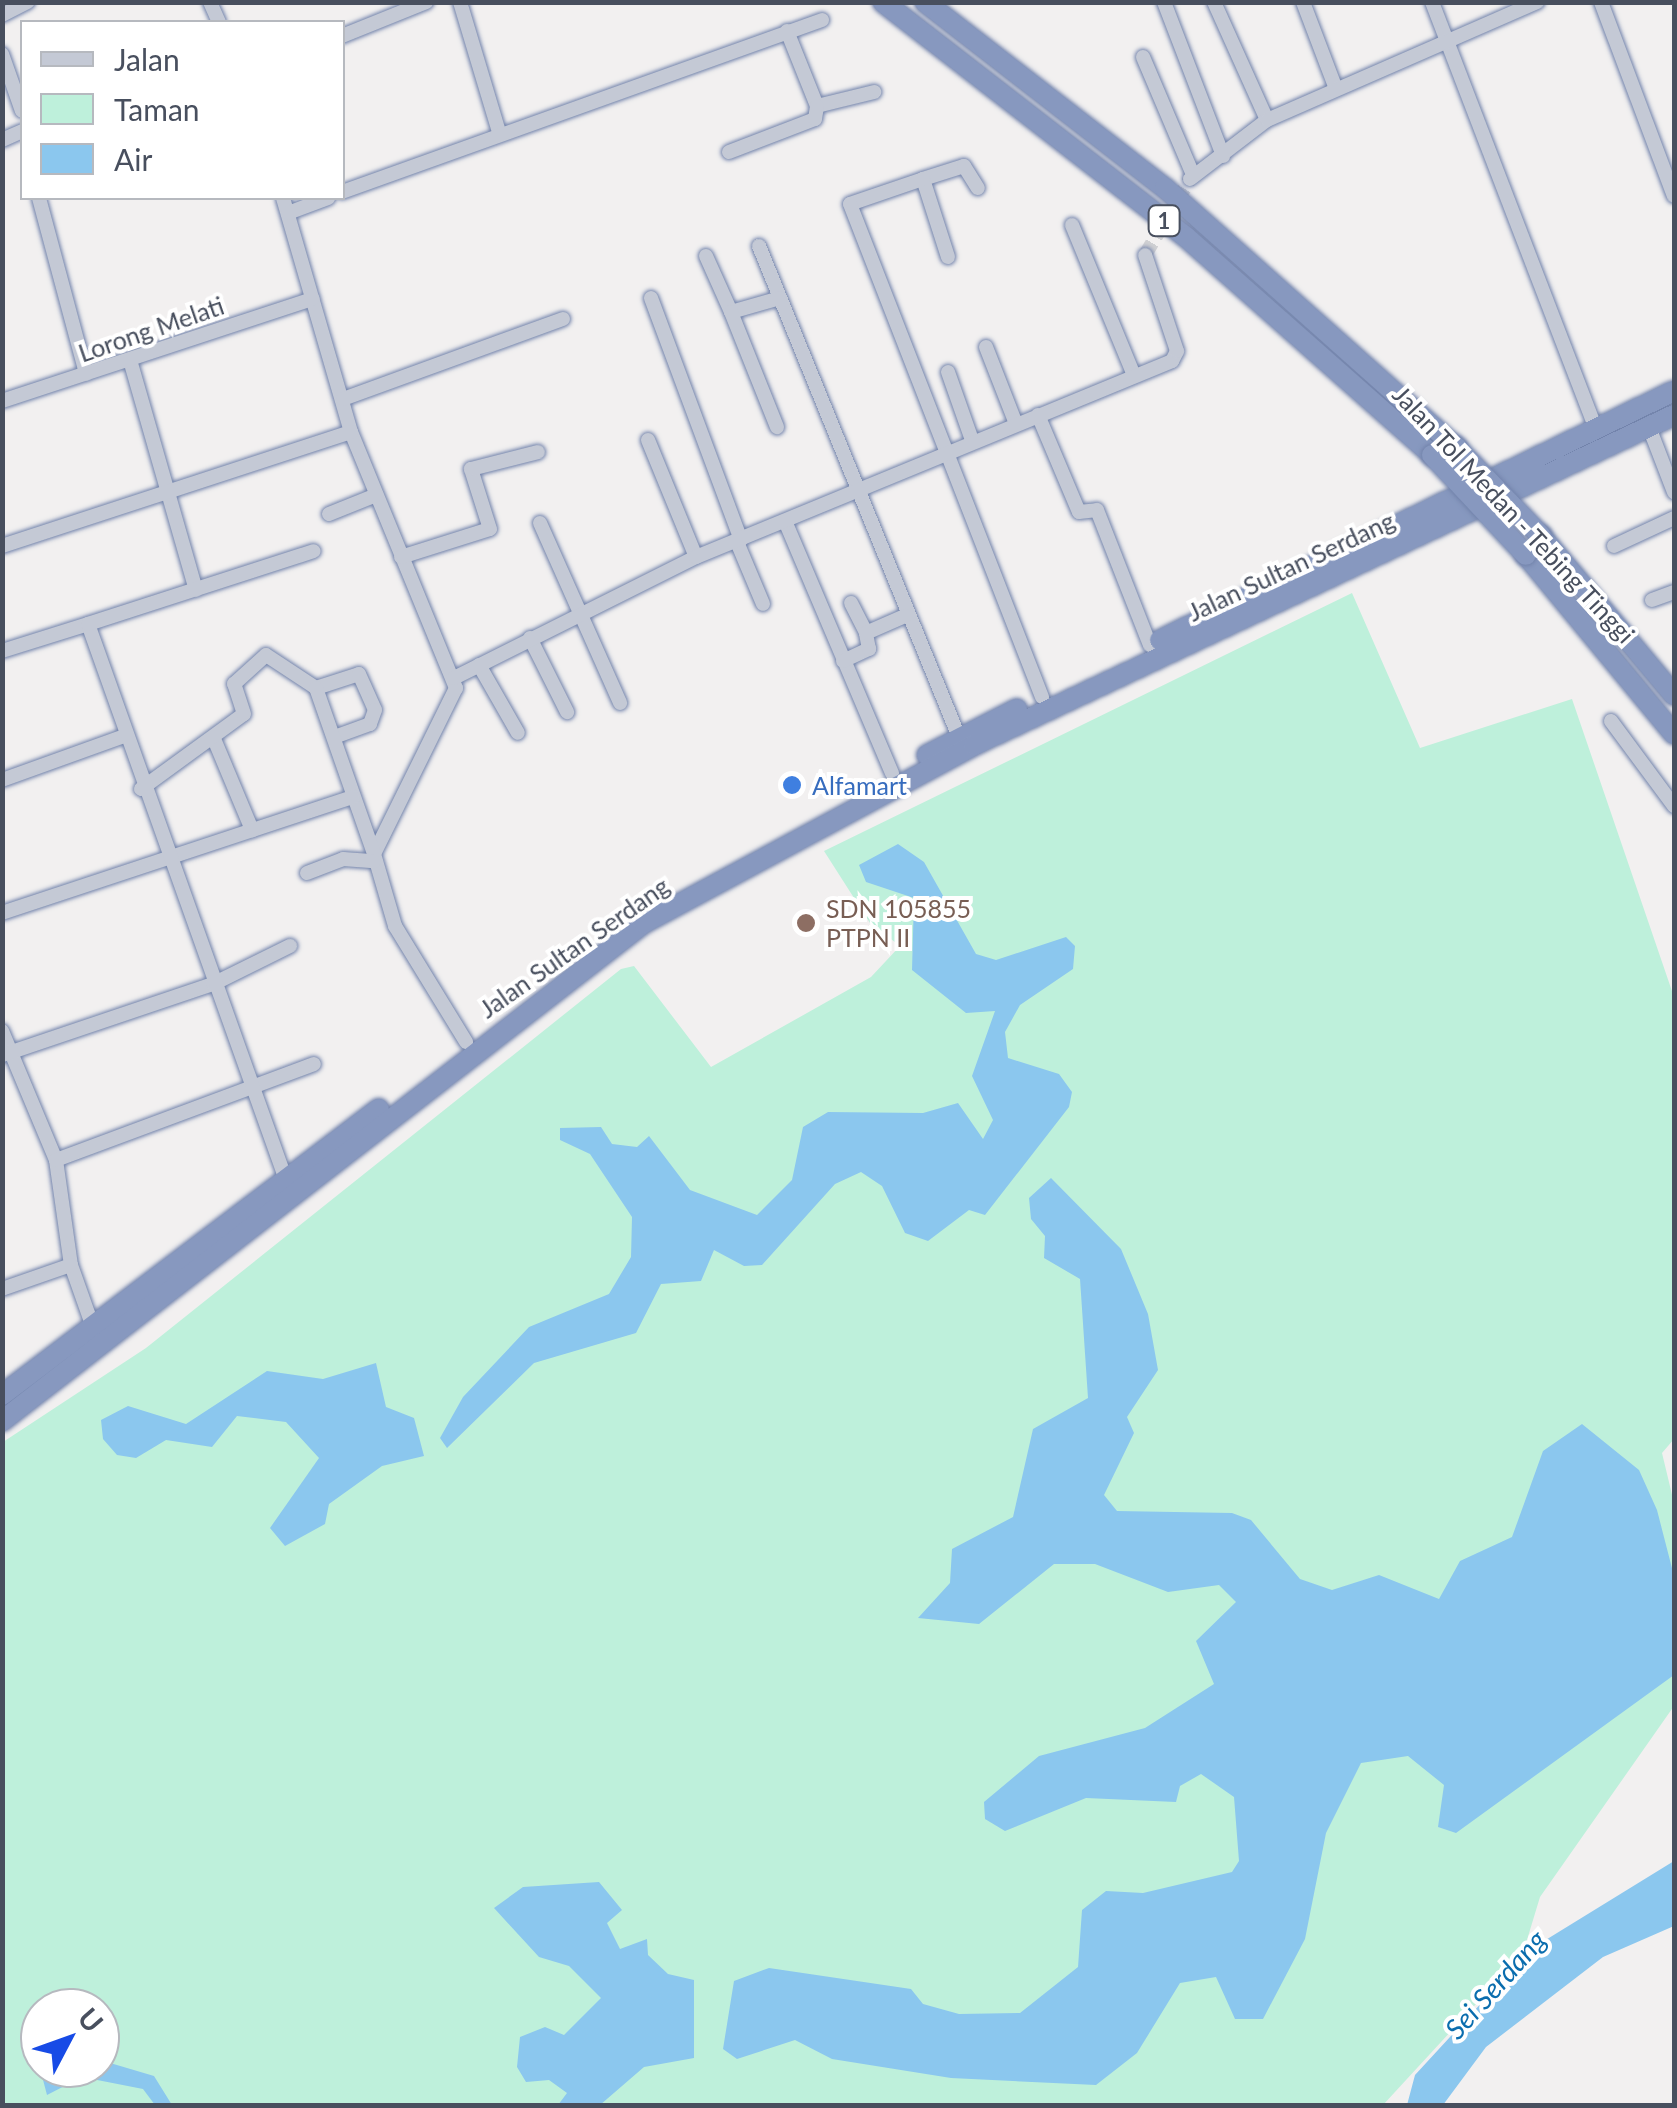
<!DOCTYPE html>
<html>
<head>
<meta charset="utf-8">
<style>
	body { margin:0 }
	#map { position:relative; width:1677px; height:2108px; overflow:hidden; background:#f2f0f0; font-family:Lato,sans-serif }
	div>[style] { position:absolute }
	.green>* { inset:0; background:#bef0db }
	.water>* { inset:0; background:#8bc7ee }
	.minor-tunnel>* { height:14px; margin-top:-7px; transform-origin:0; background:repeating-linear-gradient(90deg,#d0d0d3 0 14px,transparent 0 21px) }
	.roads { filter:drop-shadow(0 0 2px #7283ab) drop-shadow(0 0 2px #7283ab) }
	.minor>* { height:14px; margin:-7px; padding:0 7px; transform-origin:7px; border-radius:7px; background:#c4c9d5 }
	.highway>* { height:20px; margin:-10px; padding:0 10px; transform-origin:10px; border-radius:10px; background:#8798bf }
	.bridges { filter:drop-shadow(0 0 2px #7283ab) drop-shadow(0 0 2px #7283ab) }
	.highway-bridge>* { height:20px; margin:-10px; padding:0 10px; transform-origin:10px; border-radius:10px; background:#8798bf }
	.dots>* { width:28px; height:28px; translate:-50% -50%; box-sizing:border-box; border:5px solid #fff; border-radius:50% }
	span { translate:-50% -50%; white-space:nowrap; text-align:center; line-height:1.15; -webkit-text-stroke:8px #fff; paint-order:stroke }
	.shield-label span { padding:2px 8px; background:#fff; border:2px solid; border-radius:8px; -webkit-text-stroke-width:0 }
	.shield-label { font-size:22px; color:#484f5e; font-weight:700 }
	.street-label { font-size:25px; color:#484f5e }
	.shop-label { font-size:25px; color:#366cbe }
	.left { translate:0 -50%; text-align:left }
	.education-label { font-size:25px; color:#785e54 }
	.water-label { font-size:28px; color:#0a6dae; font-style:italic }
	.frame { position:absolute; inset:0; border:5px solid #484f5e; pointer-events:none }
	.legend { position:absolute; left:20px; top:20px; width:325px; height:180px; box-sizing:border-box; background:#fff; border:2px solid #b6b9bf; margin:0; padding:12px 18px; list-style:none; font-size:30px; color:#484f5e }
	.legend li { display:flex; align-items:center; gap:20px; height:50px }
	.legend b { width:50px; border:2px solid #b6b9bf }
	.north { position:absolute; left:20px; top:1988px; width:100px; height:100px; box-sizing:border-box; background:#fff; border:2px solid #b6b9bf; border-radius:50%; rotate:49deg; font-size:28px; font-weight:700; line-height:40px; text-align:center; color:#484f5e }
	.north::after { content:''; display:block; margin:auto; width:35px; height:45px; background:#174be6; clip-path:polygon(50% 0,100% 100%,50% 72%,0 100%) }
</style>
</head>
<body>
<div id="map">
	<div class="green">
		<div style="clip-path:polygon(evenodd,1352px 593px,1420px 748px,1572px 699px,1674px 997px,1674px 1439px,1662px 1453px,1674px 1503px,1674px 1706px,1540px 1897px,1523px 1953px,1383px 2105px,3px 2106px,3px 1442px,146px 1348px,621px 969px,634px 966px,711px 1067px,871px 977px,900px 946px,870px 923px,824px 851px,1352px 593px,40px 2008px,100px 2008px,100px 2068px,40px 2068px,40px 2008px)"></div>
	</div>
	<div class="water">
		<div style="clip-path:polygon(898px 844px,924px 862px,976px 954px,996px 960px,1066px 937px,1075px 946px,1073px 969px,1020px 1005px,1005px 1032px,1008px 1058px,1059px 1074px,1072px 1092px,1069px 1107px,985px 1215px,969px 1210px,928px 1241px,905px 1233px,882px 1186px,861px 1172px,835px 1184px,762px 1265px,744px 1266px,714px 1250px,701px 1281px,661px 1284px,636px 1333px,534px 1363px,447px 1448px,440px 1438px,463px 1397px,529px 1327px,609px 1294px,631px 1257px,632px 1217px,590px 1154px,560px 1140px,560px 1128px,601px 1127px,612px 1144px,637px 1147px,649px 1136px,690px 1190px,757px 1215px,792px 1180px,803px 1127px,828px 1112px,923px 1113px,958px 1103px,983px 1139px,993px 1120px,972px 1076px,995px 1011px,966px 1013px,912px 970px,914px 898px,866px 882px,859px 865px)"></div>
		<div style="clip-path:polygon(1051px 1178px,1121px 1249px,1148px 1314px,1158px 1370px,1127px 1417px,1134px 1433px,1104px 1495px,1117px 1511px,1232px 1513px,1251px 1520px,1300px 1579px,1332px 1590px,1379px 1575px,1439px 1599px,1460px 1561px,1512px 1537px,1543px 1451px,1582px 1424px,1639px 1470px,1657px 1510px,1674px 1576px,1674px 1675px,1456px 1833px,1438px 1827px,1444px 1785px,1408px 1756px,1361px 1763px,1326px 1833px,1305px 1939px,1263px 2019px,1235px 2019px,1216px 1977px,1180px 1983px,1137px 2053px,1096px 2085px,951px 2078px,832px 2059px,795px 2040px,737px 2059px,723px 2049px,734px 1981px,769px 1968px,911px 1989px,923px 2004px,959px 2014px,1020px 2013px,1078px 1967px,1082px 1910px,1106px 1891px,1143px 1893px,1232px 1872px,1239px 1861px,1234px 1797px,1201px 1774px,1180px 1786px,1176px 1802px,1086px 1798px,1005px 1831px,985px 1819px,984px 1802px,1039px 1756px,1145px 1728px,1214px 1684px,1196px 1641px,1236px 1602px,1219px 1585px,1168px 1592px,1095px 1564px,1054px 1564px,979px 1624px,918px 1618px,950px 1583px,952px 1549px,1013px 1517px,1033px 1429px,1088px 1398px,1080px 1279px,1044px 1258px,1045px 1236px,1031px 1219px,1029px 1198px)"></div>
		<div style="clip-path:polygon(376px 1363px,386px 1407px,414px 1418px,424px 1456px,382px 1466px,329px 1504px,325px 1524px,285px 1546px,270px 1528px,319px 1458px,286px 1422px,237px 1416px,212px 1447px,166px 1440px,136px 1458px,117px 1455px,103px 1439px,101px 1420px,128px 1406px,186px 1424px,267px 1371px,323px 1379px)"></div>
		<div style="clip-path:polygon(1674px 1861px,1674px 1926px,1603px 1957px,1486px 2047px,1443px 2105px,1407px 2105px,1415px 2075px,1531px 1949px)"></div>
		<div style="clip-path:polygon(599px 1882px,622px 1910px,607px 1923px,620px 1949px,647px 1939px,648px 1955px,668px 1974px,694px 1980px,694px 2058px,644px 2067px,600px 2105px,558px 2105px,567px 2093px,549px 2080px,526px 2082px,517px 2067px,520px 2037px,545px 2027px,564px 2035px,601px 1998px,569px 1966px,539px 1957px,494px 1908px,523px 1887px)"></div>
		<div style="clip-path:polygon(100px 2060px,154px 2076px,172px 2105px,155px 2105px,143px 2089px,82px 2077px,47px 2095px,42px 2076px,52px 2068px,100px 2068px)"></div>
	</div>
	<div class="minor-tunnel">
		<div style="left:1145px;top:255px;width:88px;rotate:-59.4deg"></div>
	</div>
	<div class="roads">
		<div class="minor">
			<div style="left:210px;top:2px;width:22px;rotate:66deg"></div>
			<div style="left:460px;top:2px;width:136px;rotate:73.3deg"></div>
			<div style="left:1164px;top:2px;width:165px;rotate:69deg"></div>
			<div style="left:1214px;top:2px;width:129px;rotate:65.8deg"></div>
			<div style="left:1303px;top:2px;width:93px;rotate:69.2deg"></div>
			<div style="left:1432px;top:2px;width:455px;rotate:69deg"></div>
			<div style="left:1601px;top:2px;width:207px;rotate:69.4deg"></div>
			<div style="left:2px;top:15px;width:29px;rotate:-27deg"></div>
			<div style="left:787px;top:31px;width:81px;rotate:68.2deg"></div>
			<div style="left:817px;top:106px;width:59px;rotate:-13.8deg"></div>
			<div style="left:342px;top:36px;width:91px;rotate:-22deg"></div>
			<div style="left:2px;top:54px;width:60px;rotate:70.7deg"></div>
			<div style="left:1143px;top:57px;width:128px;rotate:67deg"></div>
			<div style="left:2px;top:140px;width:22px;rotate:-24deg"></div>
			<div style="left:729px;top:152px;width:92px;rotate:-21deg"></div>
			<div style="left:815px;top:119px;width:13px;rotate:-81deg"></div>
			<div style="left:923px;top:179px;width:43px;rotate:-17.6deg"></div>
			<div style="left:964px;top:166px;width:26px;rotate:58deg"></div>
			<div style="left:1190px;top:179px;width:97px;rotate:-37.5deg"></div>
			<div style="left:1267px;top:120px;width:295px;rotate:-23.6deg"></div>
			<div style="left:342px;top:192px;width:510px;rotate:-19.71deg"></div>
			<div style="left:39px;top:198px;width:182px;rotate:75deg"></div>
			<div style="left:283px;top:198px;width:244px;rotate:73.8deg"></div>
			<div style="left:351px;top:432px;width:277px;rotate:67.7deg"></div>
			<div style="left:456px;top:688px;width:185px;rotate:116.3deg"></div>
			<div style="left:374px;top:854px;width:75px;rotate:73.7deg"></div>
			<div style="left:395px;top:926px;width:136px;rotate:58.5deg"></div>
			<div style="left:288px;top:213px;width:43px;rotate:-20.6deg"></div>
			<div style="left:1072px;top:225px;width:160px;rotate:67.6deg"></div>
			<div style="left:759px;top:246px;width:530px;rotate:67.84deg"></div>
			<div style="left:706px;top:256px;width:61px;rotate:65.9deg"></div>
			<div style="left:731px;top:312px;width:51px;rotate:-15.9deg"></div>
			<div style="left:948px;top:257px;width:82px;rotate:-107.8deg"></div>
			<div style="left:923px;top:179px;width:77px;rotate:161.1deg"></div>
			<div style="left:850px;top:204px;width:529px;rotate:68.72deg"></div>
			<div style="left:651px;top:298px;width:258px;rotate:69.6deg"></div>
			<div style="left:731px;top:312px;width:124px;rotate:68.2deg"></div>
			<div style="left:986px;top:347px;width:83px;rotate:68.7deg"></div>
			<div style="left:130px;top:360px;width:239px;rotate:74deg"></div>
			<div style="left:948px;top:372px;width:72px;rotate:70.6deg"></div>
			<div style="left:343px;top:399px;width:234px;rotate:-20deg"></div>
			<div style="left:2px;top:401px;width:327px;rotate:-18.2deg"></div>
			<div style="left:1038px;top:415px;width:105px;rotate:67.1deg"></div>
			<div style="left:1079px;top:512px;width:18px;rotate:-6deg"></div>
			<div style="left:1097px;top:510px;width:145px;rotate:68.6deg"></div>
			<div style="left:1649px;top:427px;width:70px;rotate:69deg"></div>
			<div style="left:648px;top:440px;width:126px;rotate:67.7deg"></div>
			<div style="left:329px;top:514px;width:51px;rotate:-22deg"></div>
			<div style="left:785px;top:521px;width:274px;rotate:67deg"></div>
			<div style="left:540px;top:523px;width:197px;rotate:66deg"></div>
			<div style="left:737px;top:542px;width:67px;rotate:67.2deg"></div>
			<div style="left:2px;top:546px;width:367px;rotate:-18.1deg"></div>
			<div style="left:1614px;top:546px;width:66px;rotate:-25deg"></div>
			<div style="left:401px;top:557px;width:93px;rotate:-17.5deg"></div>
			<div style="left:490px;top:529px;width:63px;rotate:-107.6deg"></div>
			<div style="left:471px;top:469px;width:69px;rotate:-14.2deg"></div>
			<div style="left:1652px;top:600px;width:23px;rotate:-20deg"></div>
			<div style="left:851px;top:603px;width:34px;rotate:63deg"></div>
			<div style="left:530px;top:638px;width:83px;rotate:63.4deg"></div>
			<div style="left:2px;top:651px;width:90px;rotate:-17.4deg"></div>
			<div style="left:843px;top:661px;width:29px;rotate:-25deg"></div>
			<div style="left:869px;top:649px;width:16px;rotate:-101deg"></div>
			<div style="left:866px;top:633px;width:43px;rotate:-23.6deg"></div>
			<div style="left:479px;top:665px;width:78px;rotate:60.2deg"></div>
			<div style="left:454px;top:678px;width:271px;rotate:-26.6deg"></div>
			<div style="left:696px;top:557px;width:515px;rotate:-22.38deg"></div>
			<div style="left:1172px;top:361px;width:11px;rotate:-63deg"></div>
			<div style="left:1177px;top:351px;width:101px;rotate:-108.4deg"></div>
			<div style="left:316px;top:688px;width:45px;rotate:-18deg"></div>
			<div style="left:359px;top:674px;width:39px;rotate:66deg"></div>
			<div style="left:375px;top:710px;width:15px;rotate:110deg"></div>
			<div style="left:370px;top:724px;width:38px;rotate:160deg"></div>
			<div style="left:1611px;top:721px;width:106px;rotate:53.5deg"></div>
			<div style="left:214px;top:739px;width:99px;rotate:67.3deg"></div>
			<div style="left:2px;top:780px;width:130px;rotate:-19.8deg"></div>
			<div style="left:141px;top:789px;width:127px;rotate:-36.1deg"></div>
			<div style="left:244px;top:714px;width:32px;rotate:-108deg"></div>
			<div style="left:234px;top:684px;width:43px;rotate:-42.2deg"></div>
			<div style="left:266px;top:655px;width:60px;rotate:33.4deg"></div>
			<div style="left:316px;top:688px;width:176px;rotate:70.7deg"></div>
			<div style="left:307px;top:873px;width:39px;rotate:-21deg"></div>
			<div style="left:343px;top:859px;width:31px;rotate:4deg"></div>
			<div style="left:2px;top:913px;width:369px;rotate:-18.3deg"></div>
			<div style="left:2px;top:1031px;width:140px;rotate:67.3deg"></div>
			<div style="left:56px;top:1160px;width:106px;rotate:81.9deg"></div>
			<div style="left:71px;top:1265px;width:69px;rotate:70.5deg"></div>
			<div style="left:3px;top:1055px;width:222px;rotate:-18.7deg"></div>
			<div style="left:213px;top:984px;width:86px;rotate:-26.3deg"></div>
			<div style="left:56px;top:1160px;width:275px;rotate:-20.4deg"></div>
			<div style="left:286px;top:1180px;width:590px;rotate:-109.6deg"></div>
			<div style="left:88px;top:624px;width:237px;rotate:-17.9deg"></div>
			<div style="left:2px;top:1289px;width:73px;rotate:-19.2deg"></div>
		</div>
		<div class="highway">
			<div style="left:883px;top:2px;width:383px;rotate:37.8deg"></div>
			<div style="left:1186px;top:237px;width:329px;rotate:41.5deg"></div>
			<div style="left:925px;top:2px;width:304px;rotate:37.8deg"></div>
			<div style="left:1165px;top:188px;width:390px;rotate:41.7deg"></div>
			<div style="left:1541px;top:536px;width:207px;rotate:50.1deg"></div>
			<div style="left:1526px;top:555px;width:232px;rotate:50.4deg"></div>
			<div style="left:1160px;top:640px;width:571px;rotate:-25.85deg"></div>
			<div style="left:927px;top:755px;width:101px;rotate:-27.1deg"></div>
			<div style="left:2px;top:1395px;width:473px;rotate:-37.2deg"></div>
			<div style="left:2px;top:1421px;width:813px;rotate:-37.8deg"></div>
			<div style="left:644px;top:923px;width:375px;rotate:-28.3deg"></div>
			<div style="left:974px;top:745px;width:774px;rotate:-25.24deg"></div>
		</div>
	</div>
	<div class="bridges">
		<div class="highway-bridge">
			<div style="left:1456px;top:447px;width:123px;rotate:46.3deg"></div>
			<div style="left:1432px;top:455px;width:137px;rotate:46.8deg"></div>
		</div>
	</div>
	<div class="dots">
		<div style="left:792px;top:785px;background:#3f7fe0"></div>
		<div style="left:806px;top:923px;background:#8d6e63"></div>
	</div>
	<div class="shield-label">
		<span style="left:1164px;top:221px">1</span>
	</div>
	<div class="street-label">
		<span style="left:151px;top:329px;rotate:-19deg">Lorong Melati</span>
		<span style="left:1514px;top:514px;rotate:47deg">Jalan Tol Medan - Tebing Tinggi</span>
		<span style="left:1291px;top:566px;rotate:-25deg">Jalan Sultan Serdang</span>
		<span style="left:574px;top:947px;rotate:-35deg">Jalan Sultan Serdang</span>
	</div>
	<div class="shop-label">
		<span class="left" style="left:812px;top:785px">Alfamart</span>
	</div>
	<div class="education-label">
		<span class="left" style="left:826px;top:923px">SDN 105855<br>PTPN II</span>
	</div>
	<div class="water-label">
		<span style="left:1495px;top:1984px;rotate:-48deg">Sei Serdang</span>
	</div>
	<div class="frame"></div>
	<ul class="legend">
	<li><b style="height:12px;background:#c4c9d5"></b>Jalan</li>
	<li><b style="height:28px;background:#bef0db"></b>Taman</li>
	<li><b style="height:28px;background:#8bc7ee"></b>Air</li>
	</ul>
	<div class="north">U</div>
</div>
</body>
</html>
